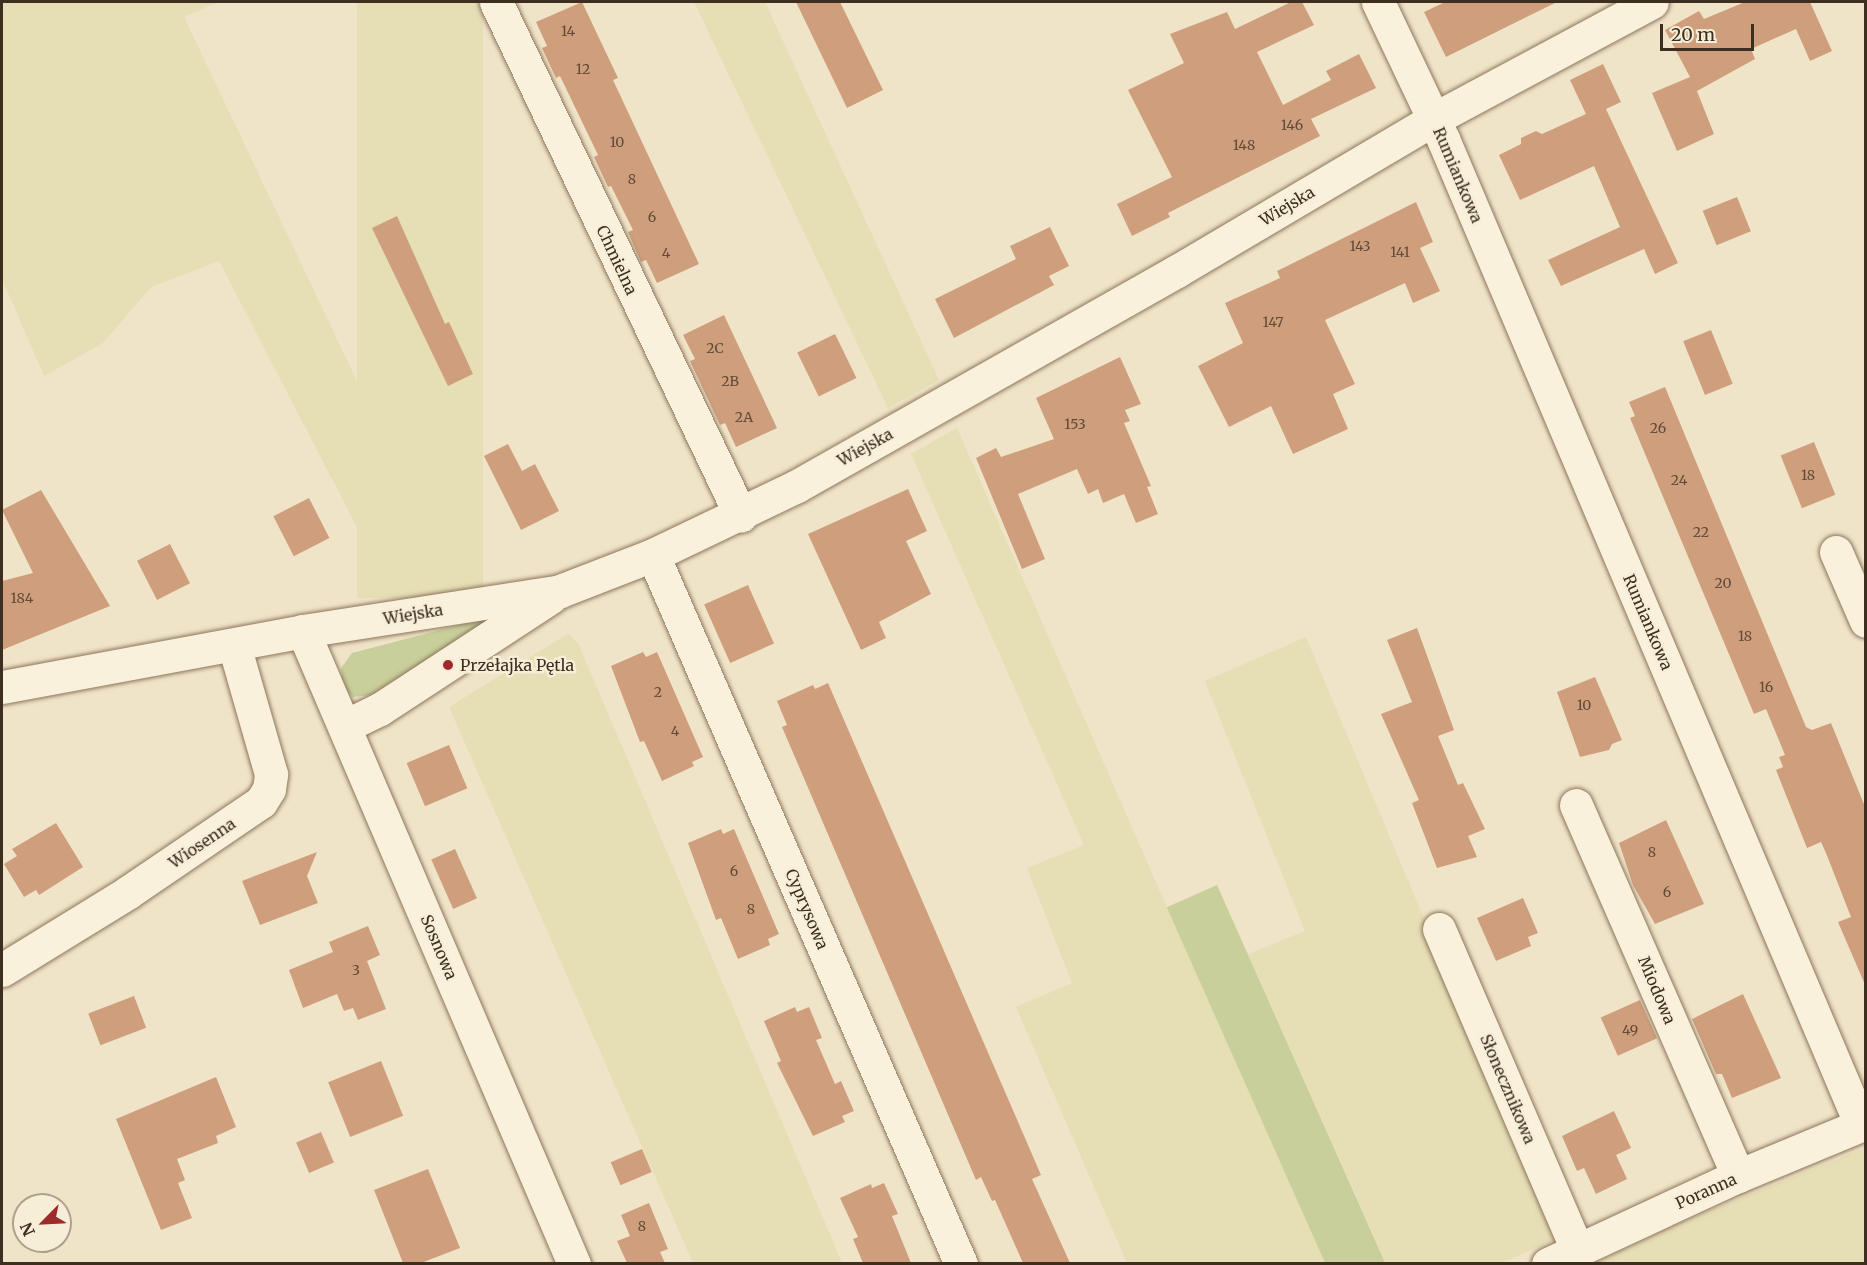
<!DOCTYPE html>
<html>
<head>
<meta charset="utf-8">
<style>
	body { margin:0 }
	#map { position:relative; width:1867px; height:1265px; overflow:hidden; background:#f0e4c8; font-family:Merriweather,serif }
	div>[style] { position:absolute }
	.farmland>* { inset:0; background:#e6deb5; transform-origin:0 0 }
	.green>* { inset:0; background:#c9cf9b; transform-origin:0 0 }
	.building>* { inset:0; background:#cf9f7d; transform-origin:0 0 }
	.roads { filter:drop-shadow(0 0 2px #8d765c) drop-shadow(0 0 2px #8d765c) }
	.minor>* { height:33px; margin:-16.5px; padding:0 16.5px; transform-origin:16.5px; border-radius:16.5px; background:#faf1dc }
	.dots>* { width:16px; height:16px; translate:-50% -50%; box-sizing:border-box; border:3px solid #f7eed8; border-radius:50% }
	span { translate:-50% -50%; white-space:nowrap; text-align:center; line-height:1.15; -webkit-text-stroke:5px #f7eed8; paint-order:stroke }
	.number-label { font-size:14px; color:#624a37 }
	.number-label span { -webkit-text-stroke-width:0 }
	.street-label { font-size:16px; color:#3d2e20 }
	.poi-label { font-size:16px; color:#3d2e20 }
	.left { translate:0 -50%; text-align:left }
	.frame { position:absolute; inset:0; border:3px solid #3d2e20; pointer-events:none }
	.north { position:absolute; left:12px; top:1193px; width:60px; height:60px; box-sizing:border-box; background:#f7eed8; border:2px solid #ada18e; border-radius:50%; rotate:246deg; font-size:16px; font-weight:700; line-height:24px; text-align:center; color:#3d2e20 }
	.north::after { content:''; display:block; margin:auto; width:21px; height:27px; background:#9e2a2b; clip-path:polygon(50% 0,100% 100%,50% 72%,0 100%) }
	.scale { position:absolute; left:1660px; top:24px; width:94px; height:27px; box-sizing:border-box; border:3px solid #3d2e20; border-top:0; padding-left:8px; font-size:18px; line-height:21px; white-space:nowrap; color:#3d2e20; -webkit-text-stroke:4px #f7eed8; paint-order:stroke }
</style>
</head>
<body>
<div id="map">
	<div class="farmland">
		<div style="clip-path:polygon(2px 2px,218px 2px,184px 17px,451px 579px,388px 587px,219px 261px,151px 287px,103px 343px,44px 376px,2px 279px)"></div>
		<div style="left:357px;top:2px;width:126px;height:596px"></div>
		<div style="clip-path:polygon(694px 2px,765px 2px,939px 380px,888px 408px)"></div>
		<div style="clip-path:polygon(957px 428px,1166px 905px,1326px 1263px,1127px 1263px,1016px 1007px,1072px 983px,1027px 868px,1084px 845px,911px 454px)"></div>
		<div style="clip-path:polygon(568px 634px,578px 643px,842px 1263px,693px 1263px,449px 707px)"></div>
		<div style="clip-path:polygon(1306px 637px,1558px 1238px,1502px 1263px,1386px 1263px,1248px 954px,1305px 931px,1205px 681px)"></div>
		<div style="clip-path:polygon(1865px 1148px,1865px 1263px,1596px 1263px,1679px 1223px)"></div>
	</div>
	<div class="green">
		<div style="clip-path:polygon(482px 619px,489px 620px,372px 695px,353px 697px,343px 688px,341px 668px,352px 653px)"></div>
		<div style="left:1217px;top:885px;width:414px;height:55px;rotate:66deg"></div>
	</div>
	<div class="building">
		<div style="clip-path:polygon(582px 2px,618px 78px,613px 80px,699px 264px,657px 283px,646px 260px,641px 262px,628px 232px,633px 230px,611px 186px,608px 187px,594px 157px,598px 155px,560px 76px,556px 78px,542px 48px,547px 46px,536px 22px)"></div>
		<div style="clip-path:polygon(796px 2px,840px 2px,883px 90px,847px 108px)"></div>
		<div style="clip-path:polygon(1291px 2px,1302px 2px,1314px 25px,1257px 52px,1283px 105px,1331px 80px,1326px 71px,1359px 54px,1376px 88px,1311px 119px,1320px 136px,1168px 213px,1170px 217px,1132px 236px,1117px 204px,1172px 177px,1128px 90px,1184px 63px,1170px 34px,1227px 12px,1235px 29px)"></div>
		<div style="clip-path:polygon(1445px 2px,1557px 2px,1446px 57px,1424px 12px)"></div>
		<div style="clip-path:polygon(1745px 2px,1810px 2px,1832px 51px,1810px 61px,1796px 29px,1751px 49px,1755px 59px,1697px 91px,1695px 86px,1714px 134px,1677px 151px,1652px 93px,1690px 77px,1665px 30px,1699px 11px,1704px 19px)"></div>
		<div style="clip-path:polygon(1603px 64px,1621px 102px,1606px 109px,1678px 263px,1655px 274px,1644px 249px,1561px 286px,1548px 260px,1620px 227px,1594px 166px,1520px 200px,1499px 155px,1521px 144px,1521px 138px,1536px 131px,1542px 134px,1586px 114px,1570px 80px)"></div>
		<div style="left:1737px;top:197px;width:37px;height:37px;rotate:68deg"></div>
		<div style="clip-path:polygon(1416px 202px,1433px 242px,1420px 248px,1440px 291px,1413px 303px,1405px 283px,1325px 320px,1355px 384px,1333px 394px,1348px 429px,1293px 454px,1271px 406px,1229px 427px,1198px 366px,1243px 343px,1225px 303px,1280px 278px,1277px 271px)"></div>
		<div style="clip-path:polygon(397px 216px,445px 324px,449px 322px,473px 374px,448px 386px,372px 228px)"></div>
		<div style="clip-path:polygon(1050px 227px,1069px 266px,1049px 276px,1054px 285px,954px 338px,935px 299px,1016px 259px,1010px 246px)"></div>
		<div style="clip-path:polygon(724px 315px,777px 428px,736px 447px,725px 423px,720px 425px,690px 361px,695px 359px,683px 335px)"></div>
		<div style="left:1711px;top:330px;width:58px;height:30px;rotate:68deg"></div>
		<div style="left:835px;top:334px;width:49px;height:42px;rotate:64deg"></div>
		<div style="clip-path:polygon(1120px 357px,1141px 404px,1125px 410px,1130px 421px,1124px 423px,1151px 486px,1147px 487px,1158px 514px,1136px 523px,1124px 494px,1103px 503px,1098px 489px,1088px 494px,1077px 469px,1018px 494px,1045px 559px,1022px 569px,976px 458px,996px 448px,1001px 457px,1054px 439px,1036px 398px)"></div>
		<div style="clip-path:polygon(1665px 387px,1806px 727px,1812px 730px,1831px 723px,1866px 809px,1866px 987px,1838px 922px,1851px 917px,1826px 853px,1821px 842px,1807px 848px,1776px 770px,1783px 767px,1779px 757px,1785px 755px,1766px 709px,1754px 714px,1630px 418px,1635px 416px,1629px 402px)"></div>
		<div style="left:1814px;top:442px;width:57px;height:36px;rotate:68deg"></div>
		<div style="clip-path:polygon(508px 444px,522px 471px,535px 464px,559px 511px,521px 530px,484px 456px)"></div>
		<div style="clip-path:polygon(908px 489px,927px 531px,906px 541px,931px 594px,879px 622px,886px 638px,861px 650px,808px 534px)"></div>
		<div style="clip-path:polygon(41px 490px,110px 606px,2px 650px,2px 581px,33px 573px,2px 510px)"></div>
		<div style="left:309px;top:498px;width:45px;height:40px;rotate:63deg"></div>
		<div style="left:170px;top:544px;width:44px;height:37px;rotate:63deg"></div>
		<div style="left:748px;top:585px;width:64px;height:48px;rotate:66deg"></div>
		<div style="clip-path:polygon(1417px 628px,1454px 730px,1438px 736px,1458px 785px,1463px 783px,1485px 829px,1468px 836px,1477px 857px,1437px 868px,1412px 803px,1419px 800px,1381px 714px,1412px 702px,1387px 640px)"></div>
		<div style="clip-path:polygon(643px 652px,646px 657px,657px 652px,703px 757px,692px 762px,694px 766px,662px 781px,644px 741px,640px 742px,611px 666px)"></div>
		<div style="clip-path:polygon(1595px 677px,1622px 740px,1612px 744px,1609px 750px,1580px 757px,1557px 692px)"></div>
		<div style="clip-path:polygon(828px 683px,1041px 1175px,1032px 1179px,1070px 1263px,1023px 1263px,995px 1200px,992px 1201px,981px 1177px,976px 1180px,782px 727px,787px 725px,777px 701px,813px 685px,815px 689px)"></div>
		<div style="left:449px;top:745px;width:47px;height:46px;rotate:67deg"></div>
		<div style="clip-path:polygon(1666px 820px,1704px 904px,1655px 924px,1633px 885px,1619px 843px)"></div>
		<div style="clip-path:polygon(56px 823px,83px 867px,39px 895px,36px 890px,24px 897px,4px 864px,17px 856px,12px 849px)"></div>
		<div style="clip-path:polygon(721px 829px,723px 834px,734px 829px,779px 934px,768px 939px,770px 945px,738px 959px,721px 918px,716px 920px,688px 843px)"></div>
		<div style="left:455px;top:849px;width:54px;height:26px;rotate:66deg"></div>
		<div style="clip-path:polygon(317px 852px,307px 876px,318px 903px,260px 925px,242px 881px)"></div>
		<div style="clip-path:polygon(1523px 898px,1538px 933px,1528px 937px,1531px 946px,1496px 961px,1477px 918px)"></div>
		<div style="clip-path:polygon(368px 926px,380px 955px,367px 961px,386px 1009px,358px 1020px,353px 1008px,344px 1011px,337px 994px,303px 1008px,289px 970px,333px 952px,329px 942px)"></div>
		<div style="clip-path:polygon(1743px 994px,1781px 1078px,1732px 1098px,1722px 1074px,1716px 1074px,1692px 1019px)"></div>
		<div style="left:134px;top:996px;width:34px;height:49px;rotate:69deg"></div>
		<div style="left:1640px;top:1000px;width:42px;height:43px;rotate:66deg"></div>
		<div style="clip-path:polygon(795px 1007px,797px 1012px,809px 1007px,822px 1038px,816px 1040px,835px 1084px,841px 1081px,854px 1111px,842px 1116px,845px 1122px,813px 1136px,777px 1063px,781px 1061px,764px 1021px)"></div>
		<div style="left:381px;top:1061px;width:59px;height:57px;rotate:68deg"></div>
		<div style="clip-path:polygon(216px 1077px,236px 1127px,216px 1136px,218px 1143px,177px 1159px,185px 1180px,178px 1183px,192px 1218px,161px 1230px,116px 1119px)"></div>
		<div style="clip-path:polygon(1614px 1111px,1631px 1148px,1616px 1155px,1627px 1179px,1596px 1194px,1584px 1168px,1577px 1171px,1562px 1136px)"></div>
		<div style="left:321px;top:1132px;width:33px;height:27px;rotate:67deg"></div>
		<div style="left:642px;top:1149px;width:25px;height:34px;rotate:67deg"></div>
		<div style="clip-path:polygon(428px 1169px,460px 1248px,421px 1263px,403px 1263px,374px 1190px)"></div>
		<div style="clip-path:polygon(884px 1183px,898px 1214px,892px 1216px,911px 1263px,863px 1263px,853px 1239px,858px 1237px,840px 1198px,871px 1184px,872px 1188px)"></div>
		<div style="clip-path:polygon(649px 1203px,668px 1249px,660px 1252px,665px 1263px,627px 1263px,617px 1241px,630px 1236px,621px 1215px)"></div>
	</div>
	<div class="roads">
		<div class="minor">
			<div style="left:496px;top:2px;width:569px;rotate:64.52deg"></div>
			<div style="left:1378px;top:2px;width:152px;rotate:64.6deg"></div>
			<div style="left:1443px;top:139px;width:1071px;rotate:67.03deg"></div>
			<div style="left:1836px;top:552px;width:75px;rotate:66.5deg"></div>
			<div style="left:653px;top:555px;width:773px;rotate:66.52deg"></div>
			<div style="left:303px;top:631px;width:689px;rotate:66.82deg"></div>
			<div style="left:2px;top:687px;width:306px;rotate:-10.5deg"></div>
			<div style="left:303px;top:631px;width:260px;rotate:-8.8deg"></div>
			<div style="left:560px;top:591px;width:100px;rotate:-21.2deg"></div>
			<div style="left:653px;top:555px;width:160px;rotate:-25.6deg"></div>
			<div style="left:797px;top:486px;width:437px;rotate:-29.5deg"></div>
			<div style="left:1177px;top:271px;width:299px;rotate:-30.6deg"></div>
			<div style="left:1434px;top:119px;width:247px;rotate:-28.2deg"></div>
			<div style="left:345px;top:726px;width:39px;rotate:-26deg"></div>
			<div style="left:380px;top:709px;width:204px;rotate:-33.2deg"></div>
			<div style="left:1576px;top:805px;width:405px;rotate:66.4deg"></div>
			<div style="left:1439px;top:929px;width:348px;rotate:66.7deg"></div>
			<div style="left:2px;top:970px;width:147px;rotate:-31.6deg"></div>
			<div style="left:127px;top:893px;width:162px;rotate:-34.2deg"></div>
			<div style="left:261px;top:802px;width:15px;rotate:-58deg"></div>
			<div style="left:269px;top:789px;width:15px;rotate:-82deg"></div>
			<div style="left:271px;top:774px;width:134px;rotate:-106deg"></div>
			<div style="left:1548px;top:1264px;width:209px;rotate:-24.9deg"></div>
			<div style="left:1738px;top:1176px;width:139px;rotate:-22.5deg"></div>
		</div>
	</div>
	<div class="dots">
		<div style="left:448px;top:665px;background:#9e2a2b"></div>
	</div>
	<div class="number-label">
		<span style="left:568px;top:31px">14</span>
		<span style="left:583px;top:69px">12</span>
		<span style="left:1292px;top:125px">146</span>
		<span style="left:617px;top:142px">10</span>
		<span style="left:1244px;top:145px">148</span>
		<span style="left:632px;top:179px">8</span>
		<span style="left:652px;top:217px">6</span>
		<span style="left:1360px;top:246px">143</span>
		<span style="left:1400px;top:252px">141</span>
		<span style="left:666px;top:253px">4</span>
		<span style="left:1273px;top:322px">147</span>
		<span style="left:715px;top:348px">2C</span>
		<span style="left:730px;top:381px">2B</span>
		<span style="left:744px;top:417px">2A</span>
		<span style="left:1075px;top:424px">153</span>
		<span style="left:1658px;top:428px">26</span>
		<span style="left:1808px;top:475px">18</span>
		<span style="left:1679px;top:480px">24</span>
		<span style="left:1701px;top:532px">22</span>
		<span style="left:1723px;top:583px">20</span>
		<span style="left:22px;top:598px">184</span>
		<span style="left:1745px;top:636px">18</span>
		<span style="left:1766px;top:687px">16</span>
		<span style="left:658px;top:692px">2</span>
		<span style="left:1584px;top:705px">10</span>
		<span style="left:675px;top:731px">4</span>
		<span style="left:1652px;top:852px">8</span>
		<span style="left:734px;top:871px">6</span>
		<span style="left:1667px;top:892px">6</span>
		<span style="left:751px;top:909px">8</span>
		<span style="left:356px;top:970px">3</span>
		<span style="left:1630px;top:1030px">49</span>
		<span style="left:642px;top:1226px">8</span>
	</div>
	<div class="street-label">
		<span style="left:1458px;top:175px;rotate:67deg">Rumiankowa</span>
		<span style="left:1287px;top:206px;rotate:-31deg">Wiejska</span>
		<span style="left:617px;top:260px;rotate:65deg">Chmielna</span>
		<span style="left:865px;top:447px;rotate:-29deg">Wiejska</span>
		<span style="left:413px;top:614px;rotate:-9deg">Wiejska</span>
		<span style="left:1648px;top:622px;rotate:67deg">Rumiankowa</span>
		<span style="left:202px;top:843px;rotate:-34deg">Wiosenna</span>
		<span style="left:807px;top:909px;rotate:67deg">Cyprysowa</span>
		<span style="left:439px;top:947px;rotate:67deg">Sosnowa</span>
		<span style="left:1657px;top:990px;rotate:67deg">Miodowa</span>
		<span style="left:1508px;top:1089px;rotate:67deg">Słonecznikowa</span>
		<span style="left:1706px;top:1191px;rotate:-24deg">Poranna</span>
	</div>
	<div class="poi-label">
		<span class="left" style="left:460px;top:665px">Przełajka Pętla</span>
	</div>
	<div class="frame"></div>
	<div class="north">N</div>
	<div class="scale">20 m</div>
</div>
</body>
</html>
